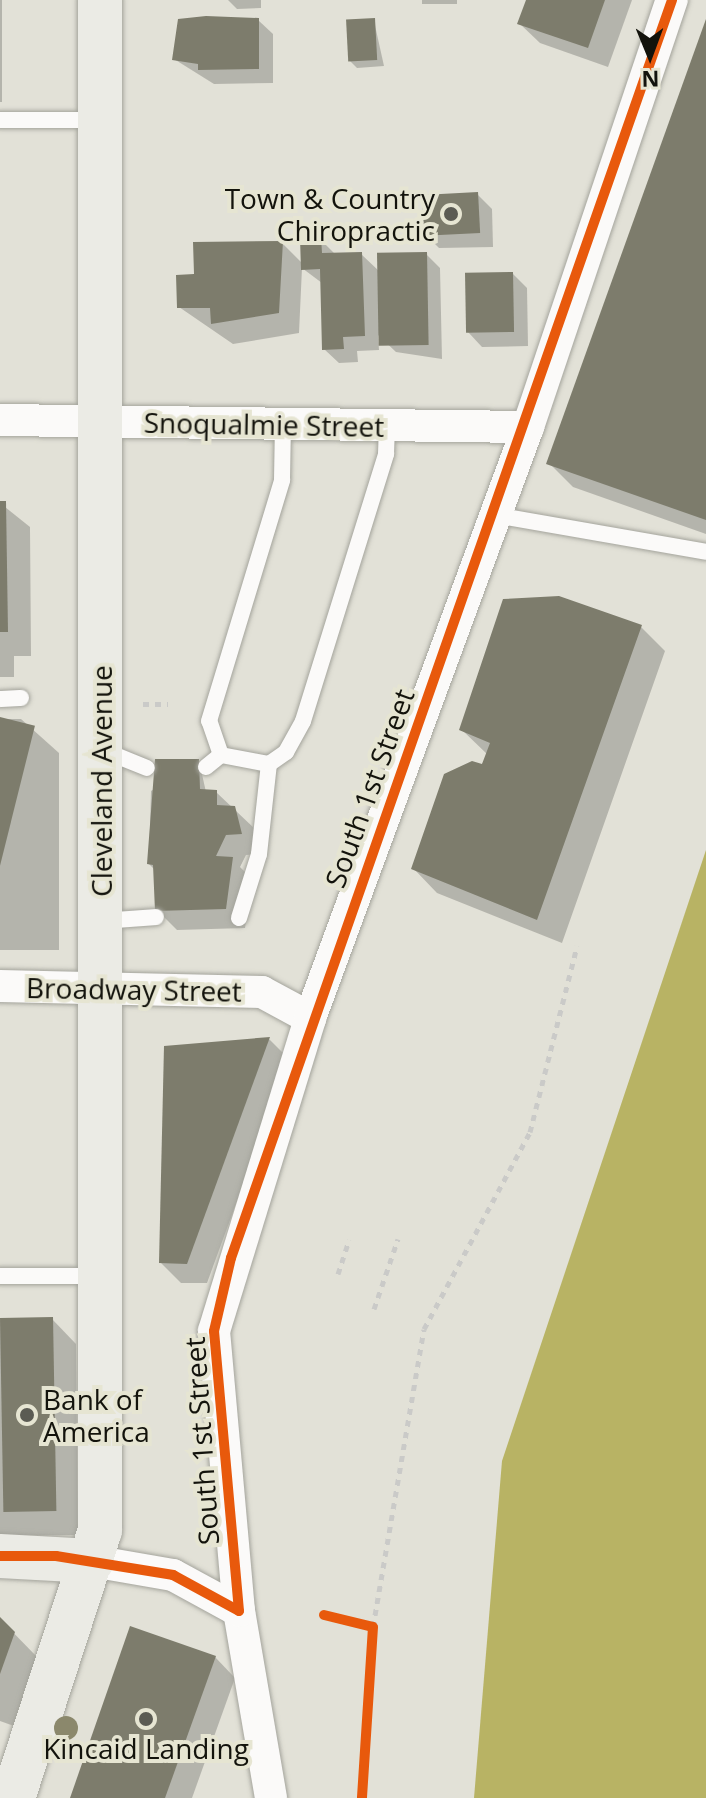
<!DOCTYPE html>
<html>
<head>
<meta charset="utf-8">
<style>
	body { margin:0 }
	#map { position:relative; width:706px; height:1798px; overflow:hidden; background:#e2e1d7; font-family:"Open Sans",sans-serif }
	div>[style] { position:absolute }
	.water>* { inset:0; background:#b8b364 }
	.shadow>* { inset:0; background:#0003; transform-origin:0 0 }
	.building>* { inset:0; background:#7d7c6c; transform-origin:0 0 }
	.path>* { height:5px; margin-top:-2.5px; transform-origin:0; background:repeating-linear-gradient(90deg,#cacac8 0 6px,transparent 0 12px) }
	.roads { filter:drop-shadow(0 0 2px #a4a49c) drop-shadow(0 0 2px #a4a49c) }
	.lane>* { height:16px; margin:-8px; padding:0 8px; transform-origin:8px; border-radius:8px; background:#fbfaf9 }
	.street>* { height:32px; margin:-16px; padding:0 16px; transform-origin:16px; border-radius:16px; background:#fbfaf9 }
	.secondary>* { height:44px; margin:-22px; padding:0 22px; transform-origin:22px; border-radius:22px; background:#ebebe5 }
	.cycleway>* { height:10px; margin:-5px; padding:0 5px; transform-origin:5px; border-radius:5px; background:#e8590c }
	.trees>* { width:24px; height:24px; margin:-12px; border-radius:50%; background:#8b886c }
	.dots>* { width:22px; height:22px; translate:-50% -50%; box-sizing:border-box; border:4px solid #e6e5d2; border-radius:50% }
	span { translate:-50% -50%; white-space:nowrap; text-align:center; line-height:1.15; -webkit-text-stroke:8px #e6e5d2; paint-order:stroke }
	.poi-label { font-size:28px; color:#13130c }
	.right { translate:-100% -50%; text-align:right }
	.left { translate:0 -50%; text-align:left }
	.street-label { font-size:28px; color:#13130c }
	.north { position:absolute; left:610px; top:16px; width:80px; height:80px; -webkit-text-stroke:6px #e6e5d2; paint-order:stroke; rotate:179deg; font-size:22px; font-weight:700; line-height:32px; text-align:center; color:#13130c }
	.north::after { content:''; display:block; margin:auto; width:28px; height:36px; background:#13130c; clip-path:polygon(50% 0,100% 100%,50% 72%,0 100%) }
</style>
</head>
<body>
<div id="map">
	<div class="water">
		<div style="clip-path:polygon(706px 850px,706px 1798px,474px 1798px,502px 1461px)"></div>
	</div>
	<div class="shadow">
		<div style="left:0;top:0;width:2px;height:102px"></div>
		<div style="clip-path:polygon(228px 0,261px 0,261px 8px,237px 9px)"></div>
		<div style="left:422px;top:0;width:35px;height:4px"></div>
		<div style="clip-path:polygon(528px 0,632px 0,608px 67px,540px 43px,519px 23px)"></div>
		<div style="clip-path:polygon(258px 20px,273px 34px,273px 83px,214px 84px,174px 59px)"></div>
		<div style="clip-path:polygon(374px 21px,384px 66px,357px 68px,350px 61px)"></div>
		<div style="clip-path:polygon(706px 24px,706px 534px,573px 487px,549px 463px)"></div>
		<div style="clip-path:polygon(477px 194px,492px 209px,493px 247px,439px 248px,425px 234px)"></div>
		<div style="clip-path:polygon(320px 239px,335px 254px,361px 254px,380px 272px,426px 254px,440px 268px,442px 359px,396px 352px,378px 335px,379px 350px,357px 351px,358px 362px,339px 363px,324px 349px,322px 283px,302px 268px,299px 333px,233px 344px,179px 307px,196px 276px,282px 243px,303px 264px)"></div>
		<div style="clip-path:polygon(513px 274px,527px 288px,528px 346px,482px 347px,468px 332px)"></div>
		<div style="clip-path:polygon(0 503px,30px 527px,31px 656px,14px 656px,14px 677px,0 677px)"></div>
		<div style="clip-path:polygon(641px 627px,665px 651px,562px 943px,437px 893px,413px 868px,488px 755px,461px 729px)"></div>
		<div style="clip-path:polygon(0 719px,21px 719px,59px 753px,59px 950px,0 950px)"></div>
		<div style="clip-path:polygon(199px 761px,206px 792px,216px 792px,255px 829px,261px 854px,246px 855px,240px 867px,252px 879px,245px 928px,177px 930px,157px 910px,156px 871px,149px 864px,151px 791px)"></div>
		<div style="clip-path:polygon(269px 1039px,289px 1059px,207px 1283px,181px 1283px,161px 1263px,166px 1047px)"></div>
		<div style="clip-path:polygon(52px 1319px,76px 1344px,78px 1535px,0 1536px,0 1320px)"></div>
		<div style="clip-path:polygon(0 1619px,38px 1658px,14px 1726px,0 1721px)"></div>
		<div style="clip-path:polygon(215px 1657px,235px 1678px,192px 1798px,72px 1798px)"></div>
	</div>
	<div class="building">
		<div style="clip-path:polygon(526px 0,605px 0,588px 48px,517px 24px)"></div>
		<div style="clip-path:polygon(206px 16px,259px 18px,259px 69px,198px 70px,198px 64px,172px 60px,178px 19px)"></div>
		<div style="left:375px;top:18px;width:42px;height:29px;rotate:87deg"></div>
		<div style="clip-path:polygon(706px 19px,706px 520px,546px 464px)"></div>
		<div style="left:478px;top:192px;width:41px;height:56px;rotate:87deg"></div>
		<div style="clip-path:polygon(321px 237px,322px 253px,362px 252px,365px 336px,343px 337px,344px 349px,322px 350px,320px 269px,301px 270px,300px 238px)"></div>
		<div style="clip-path:polygon(283px 241px,279px 313px,211px 324px,210px 308px,177px 308px,176px 275px,194px 274px,193px 242px)"></div>
		<div style="left:427px;top:252px;width:93px;height:50px;rotate:89deg"></div>
		<div style="left:513px;top:272px;width:60px;height:48px;rotate:89deg"></div>
		<div style="clip-path:polygon(0 501px,6px 501px,8px 632px,0 632px)"></div>
		<div style="clip-path:polygon(559px 596px,642px 625px,537px 920px,411px 869px,444px 774px,472px 761px,482px 764px,490px 743px,459px 730px,503px 599px)"></div>
		<div style="left:0;top:717px;width:36px;height:209px;rotate:14deg"></div>
		<div style="clip-path:polygon(155px 759px,199px 759px,200px 789px,217px 790px,217px 805px,235px 806px,242px 834px,226px 835px,216px 856px,233px 857px,226px 909px,155px 911px,153px 865px,147px 864px)"></div>
		<div style="clip-path:polygon(270px 1037px,187px 1264px,159px 1263px,164px 1046px)"></div>
		<div style="left:53px;top:1317px;width:194px;height:53px;rotate:89deg"></div>
		<div style="clip-path:polygon(0 1617px,15px 1632px,0 1674px)"></div>
		<div style="clip-path:polygon(130px 1626px,216px 1656px,165px 1798px,70px 1798px)"></div>
	</div>
	<div class="path">
		<div style="left:143px;top:704px;width:25px"></div>
		<div style="left:338px;top:1274px;width:36px;rotate:-72deg"></div>
		<div style="left:374px;top:1309px;width:74px;rotate:-71.1deg"></div>
		<div style="left:324px;top:1615px;width:50px;rotate:13.8deg"></div>
		<div style="left:362px;top:1798px;width:171px;rotate:-86.3deg"></div>
		<div style="left:373px;top:1627px;width:302px;rotate:-80.3deg"></div>
		<div style="left:424px;top:1329px;width:224px;rotate:-61.7deg"></div>
		<div style="left:530px;top:1132px;width:192px;rotate:-75.8deg"></div>
	</div>
	<div class="roads">
		<div class="lane">
			<div style="left:0;top:120px;width:98px"></div>
			<div style="left:495px;top:515px;width:214px;rotate:9.9deg"></div>
			<div style="left:0;top:699px;width:21px;rotate:-3deg"></div>
			<div style="left:105px;top:751px;width:45px;rotate:22deg"></div>
			<div style="left:221px;top:755px;width:36px;rotate:-109deg"></div>
			<div style="left:209px;top:721px;width:252px;rotate:-73.1deg"></div>
			<div style="left:282px;top:480px;width:56px;rotate:-89deg"></div>
			<div style="left:206px;top:767px;width:19px;rotate:-39deg"></div>
			<div style="left:221px;top:755px;width:49px;rotate:10.6deg"></div>
			<div style="left:269px;top:764px;width:21px;rotate:-35deg"></div>
			<div style="left:286px;top:752px;width:35px;rotate:-61deg"></div>
			<div style="left:303px;top:721px;width:280px;rotate:-72.7deg"></div>
			<div style="left:386px;top:454px;width:29px;rotate:-88deg"></div>
			<div style="left:239px;top:918px;width:67px;rotate:-72.6deg"></div>
			<div style="left:259px;top:854px;width:91px;rotate:-83.7deg"></div>
			<div style="left:103px;top:921px;width:53px;rotate:-4.3deg"></div>
			<div style="left:0;top:1276px;width:98px"></div>
		</div>
		<div class="street">
			<div style="left:0;top:420px;width:528px;rotate:0.76deg"></div>
			<div style="left:0;top:986px;width:262px;rotate:1.3deg"></div>
			<div style="left:262px;top:992px;width:55px;rotate:28.4deg"></div>
			<div style="left:92px;top:1561px;width:82px;rotate:9.8deg"></div>
			<div style="left:173px;top:1575px;width:75px;rotate:28.6deg"></div>
			<div style="left:271px;top:1798px;width:190px;rotate:-99.7deg"></div>
			<div style="left:239px;top:1611px;width:281px;rotate:-95.1deg"></div>
			<div style="left:214px;top:1331px;width:327px;rotate:-72.9deg"></div>
			<div style="left:310px;top:1018px;width:630px;rotate:-69.75deg"></div>
			<div style="left:528px;top:427px;width:451px;rotate:-71.4deg"></div>
		</div>
		<div class="secondary">
			<div style="left:0;top:1556px;width:92px;rotate:3.1deg"></div>
			<div style="left:13px;top:1798px;width:281px;rotate:-72deg"></div>
			<div style="left:100px;top:1531px;width:1531px;rotate:-90deg"></div>
		</div>
	</div>
	<div class="cycleway">
		<div style="left:0;top:1556px;width:56px"></div>
		<div style="left:56px;top:1556px;width:119px;rotate:9.2deg"></div>
		<div style="left:173px;top:1575px;width:75px;rotate:28.6deg"></div>
		<div style="left:239px;top:1611px;width:281px;rotate:-95.1deg"></div>
		<div style="left:214px;top:1331px;width:75px;rotate:-76.9deg"></div>
		<div style="left:231px;top:1258px;width:1333px;rotate:-70.68deg"></div>
		<div style="left:324px;top:1615px;width:50px;rotate:13.8deg"></div>
		<div style="left:373px;top:1627px;width:171px;rotate:93.7deg"></div>
	</div>
	<div class="trees">
		<div style="left:66px;top:1728px"></div>
	</div>
	<div class="dots">
		<div style="left:451px;top:214px;background:#5b5b53"></div>
		<div style="left:27px;top:1415px;background:#5b5b53"></div>
		<div style="left:146px;top:1719px;background:#5b5b53"></div>
	</div>
	<div class="poi-label">
		<span class="right" style="left:435px;top:214px">Town &amp; Country<br>Chiropractic</span>
		<span class="left" style="left:43px;top:1415px">Bank of<br>America</span>
		<span style="left:146px;top:1748px">Kincaid Landing</span>
	</div>
	<div class="street-label">
		<span style="left:264px;top:424px;rotate:1deg">Snoqualmie Street</span>
		<span style="left:101px;top:781px;rotate:-90deg">Cleveland Avenue</span>
		<span style="left:369px;top:788px;rotate:-70deg">South 1st Street</span>
		<span style="left:134px;top:989px;rotate:1deg">Broadway Street</span>
		<span style="left:201px;top:1441px;rotate:-94deg">South 1st Street</span>
	</div>
	<div class="north">N</div>
</div>
</body>
</html>
